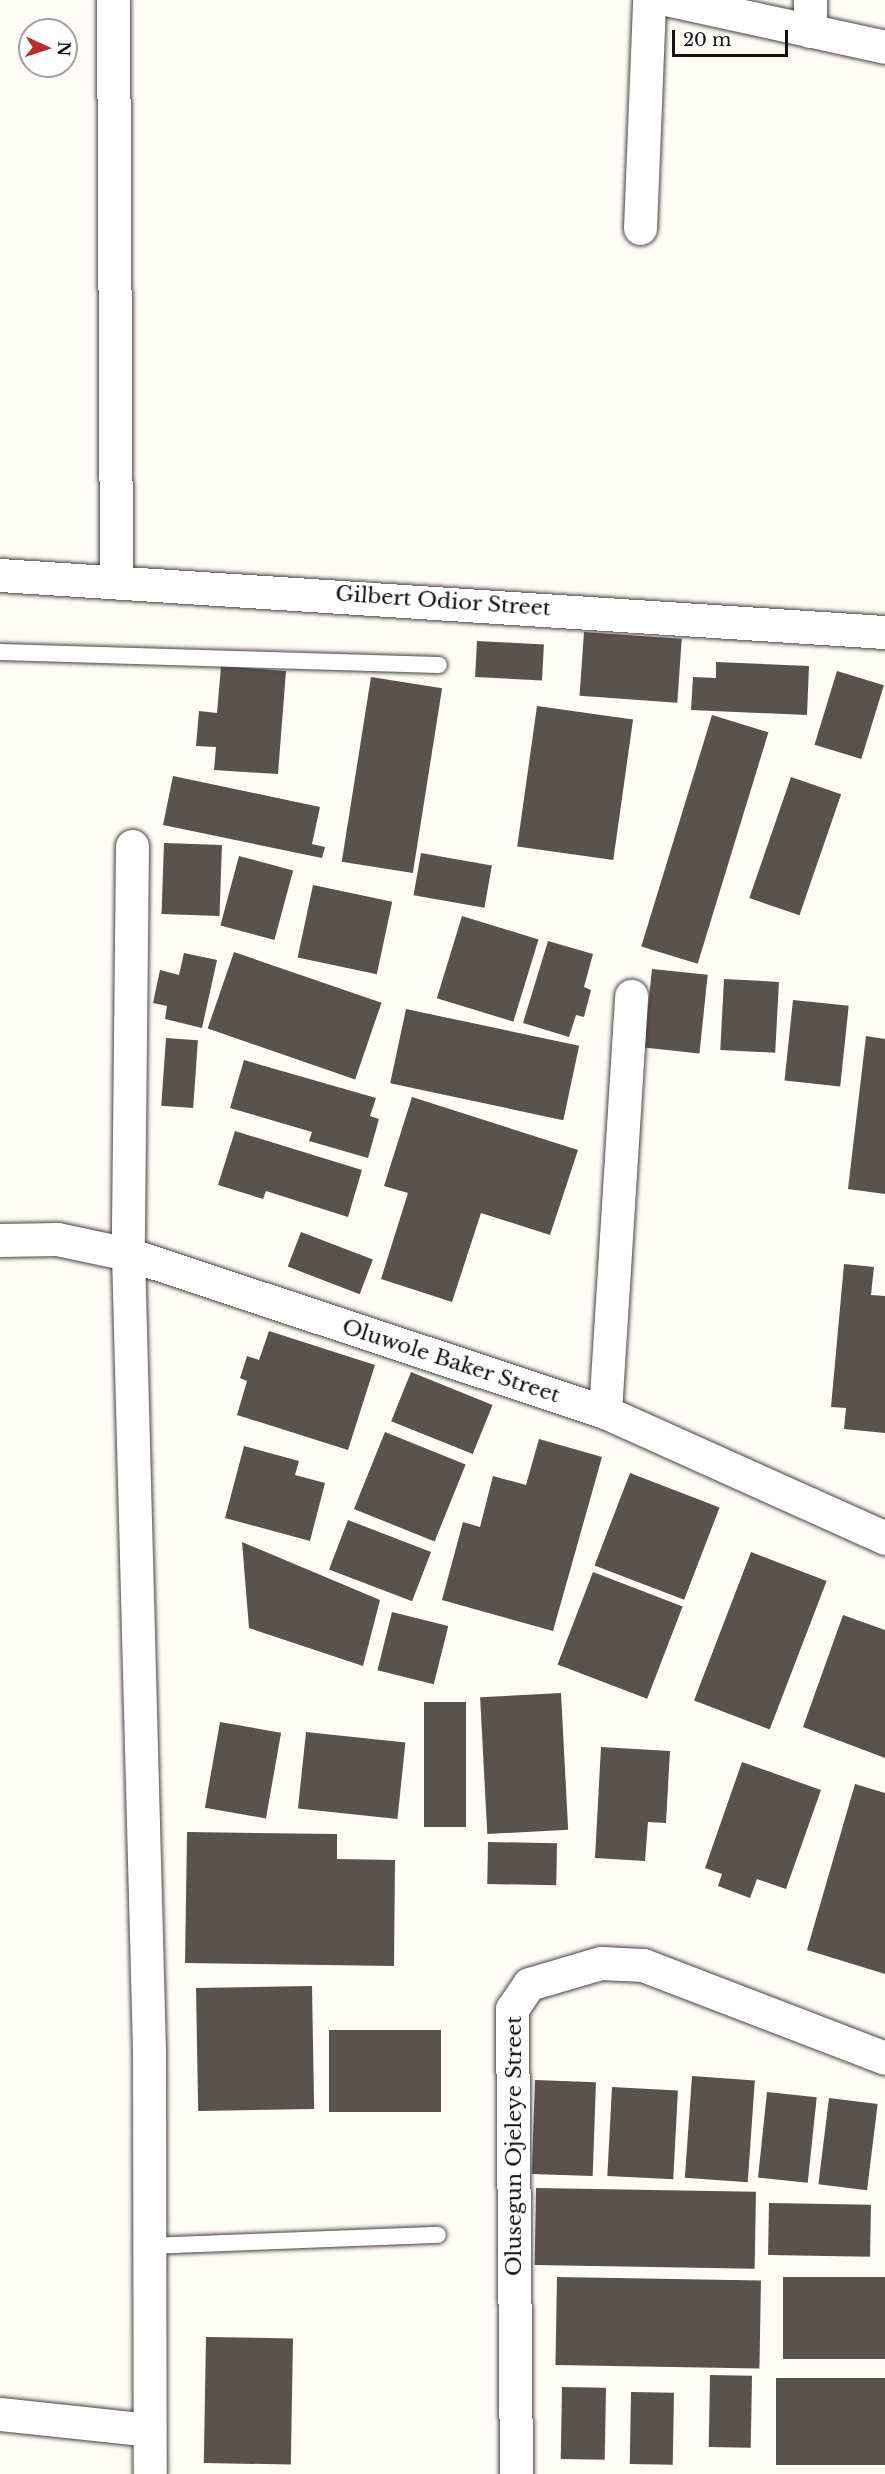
<!DOCTYPE html>
<html>
<head>
<meta charset="utf-8">
<style>
	body { margin:0 }
	#map { position:relative; width:885px; height:2474px; overflow:hidden; background:#fffdf5; font-family:"Libre Baskerville",serif }
	div>[style] { position:absolute }
	.building>* { inset:0; background:#5a524d; transform-origin:0 0 }
	.roads { filter:drop-shadow(0 0 2px #444) drop-shadow(0 0 2px #444) }
	.service>* { height:16px; margin:-8px; padding:0 8px; transform-origin:8px; border-radius:8px; background:#fff }
	.minor>* { height:33px; margin:-16.5px; padding:0 16.5px; transform-origin:16.5px; border-radius:16.5px; background:#fff }
	span { translate:-50% -50%; white-space:nowrap; text-align:center; line-height:1.15; -webkit-text-stroke:6px #fff; paint-order:stroke }
	.street-label { font-size:21px; color:#111 }
	.north { position:absolute; left:18px; top:18px; width:60px; height:60px; box-sizing:border-box; background:#fff; border:2px solid #a0a0a0; border-radius:50%; rotate:93deg; font-size:16px; font-weight:700; line-height:24px; text-align:center; color:#111 }
	.north::after { content:''; display:block; margin:auto; width:21px; height:27px; background:#c4262e; clip-path:polygon(50% 0,100% 100%,50% 72%,0 100%) }
	.scale { position:absolute; left:672px; top:30px; width:116px; height:27px; box-sizing:border-box; border:3px solid #111; border-top:0; padding-left:8px; font-size:18px; line-height:21px; white-space:nowrap; color:#111; -webkit-text-stroke:4px #fff; paint-order:stroke }
</style>
</head>
<body>
<div id="map">
	<div class="building">
		<div style="left:584px;top:632px;width:98px;height:64px;rotate:4deg"></div>
		<div style="left:477px;top:641px;width:67px;height:36px;rotate:3deg"></div>
		<div style="clip-path:polygon(716px 662px,809px 666px,807px 715px,691px 710px,693px 677px,716px 678px)"></div>
		<div style="clip-path:polygon(221px 666px,286px 671px,278px 774px,214px 770px,216px 747px,196px 746px,199px 711px,217px 713px)"></div>
		<div style="left:837px;top:671px;width:49px;height:77px;rotate:17deg"></div>
		<div style="left:371px;top:677px;width:72px;height:187px;rotate:9deg"></div>
		<div style="left:537px;top:706px;width:97px;height:142px;rotate:8deg"></div>
		<div style="left:712px;top:715px;width:59px;height:242px;rotate:17deg"></div>
		<div style="clip-path:polygon(173px 776px,320px 807px,312px 844px,325px 847px,322px 858px,163px 825px)"></div>
		<div style="left:791px;top:777px;width:53px;height:128px;rotate:19deg"></div>
		<div style="left:164px;top:843px;width:58px;height:71px;rotate:2deg"></div>
		<div style="left:421px;top:853px;width:72px;height:43px;rotate:10deg"></div>
		<div style="left:239px;top:856px;width:56px;height:72px;rotate:15deg"></div>
		<div style="left:313px;top:885px;width:81px;height:74px;rotate:12deg"></div>
		<div style="left:462px;top:916px;width:80px;height:86px;rotate:17deg"></div>
		<div style="clip-path:polygon(548px 941px,593px 954px,584px 987px,591px 990px,584px 1017px,576px 1015px,569px 1037px,523px 1023px)"></div>
		<div style="left:234px;top:952px;width:156px;height:81px;rotate:19deg"></div>
		<div style="clip-path:polygon(184px 953px,217px 960px,202px 1028px,165px 1019px,167px 1006px,153px 1003px,160px 970px,179px 975px)"></div>
		<div style="left:652px;top:969px;width:56px;height:79px;rotate:6deg"></div>
		<div style="left:724px;top:979px;width:55px;height:71px;rotate:3deg"></div>
		<div style="left:793px;top:1000px;width:56px;height:81px;rotate:6deg"></div>
		<div style="left:406px;top:1009px;width:177px;height:76px;rotate:12deg"></div>
		<div style="clip-path:polygon(866px 1036px,885px 1039px,885px 1194px,848px 1189px)"></div>
		<div style="left:166px;top:1038px;width:32px;height:68px;rotate:4deg"></div>
		<div style="clip-path:polygon(244px 1060px,376px 1098px,370px 1116px,379px 1119px,368px 1158px,309px 1141px,312px 1132px,230px 1108px)"></div>
		<div style="clip-path:polygon(412px 1097px,578px 1150px,550px 1235px,481px 1213px,452px 1302px,381px 1279px,408px 1193px,384px 1186px)"></div>
		<div style="clip-path:polygon(235px 1131px,362px 1170px,348px 1217px,266px 1191px,263px 1199px,218px 1185px)"></div>
		<div style="left:301px;top:1232px;width:77px;height:37px;rotate:21deg"></div>
		<div style="clip-path:polygon(844px 1264px,874px 1267px,871px 1295px,885px 1296px,885px 1433px,844px 1429px,846px 1408px,831px 1407px)"></div>
		<div style="clip-path:polygon(269px 1331px,375px 1365px,348px 1450px,237px 1415px,247px 1381px,240px 1378px,247px 1356px,259px 1360px)"></div>
		<div style="left:411px;top:1372px;width:88px;height:53px;rotate:22deg"></div>
		<div style="left:385px;top:1432px;width:87px;height:83px;rotate:22deg"></div>
		<div style="clip-path:polygon(539px 1439px,602px 1457px,553px 1631px,442px 1600px,463px 1522px,480px 1527px,493px 1476px,526px 1485px)"></div>
		<div style="clip-path:polygon(244px 1446px,299px 1461px,295px 1475px,325px 1483px,310px 1541px,225px 1518px)"></div>
		<div style="left:630px;top:1473px;width:96px;height:99px;rotate:21deg"></div>
		<div style="left:348px;top:1520px;width:89px;height:53px;rotate:21deg"></div>
		<div style="clip-path:polygon(242px 1542px,380px 1600px,363px 1666px,249px 1628px)"></div>
		<div style="left:751px;top:1552px;width:81px;height:159px;rotate:21deg"></div>
		<div style="left:593px;top:1572px;width:96px;height:99px;rotate:21deg"></div>
		<div style="left:392px;top:1612px;width:58px;height:60px;rotate:14deg"></div>
		<div style="clip-path:polygon(843px 1615px,885px 1630px,885px 1758px,803px 1727px)"></div>
		<div style="left:561px;top:1693px;width:137px;height:81px;rotate:87deg"></div>
		<div style="left:424px;top:1702px;width:42px;height:125px"></div>
		<div style="left:220px;top:1722px;width:62px;height:87px;rotate:10deg"></div>
		<div style="left:306px;top:1732px;width:100px;height:77px;rotate:6deg"></div>
		<div style="clip-path:polygon(601px 1747px,670px 1751px,666px 1823px,648px 1822px,645px 1861px,595px 1858px)"></div>
		<div style="clip-path:polygon(742px 1762px,821px 1790px,786px 1889px,757px 1879px,750px 1898px,718px 1886px,722px 1874px,705px 1868px)"></div>
		<div style="clip-path:polygon(855px 1784px,885px 1793px,885px 1974px,807px 1950px)"></div>
		<div style="clip-path:polygon(187px 1832px,337px 1834px,337px 1859px,395px 1860px,394px 1966px,185px 1963px)"></div>
		<div style="left:488px;top:1842px;width:69px;height:42px;rotate:1deg"></div>
		<div style="left:312px;top:1986px;width:123px;height:116px;rotate:89deg"></div>
		<div style="left:441px;top:2030px;width:82px;height:112px;rotate:90deg"></div>
		<div style="left:692px;top:2076px;width:63px;height:102px;rotate:4deg"></div>
		<div style="left:535px;top:2080px;width:61px;height:94px;rotate:2deg"></div>
		<div style="left:612px;top:2087px;width:66px;height:89px;rotate:3deg"></div>
		<div style="left:767px;top:2092px;width:50px;height:86px;rotate:6deg"></div>
		<div style="left:829px;top:2098px;width:49px;height:87px;rotate:7deg"></div>
		<div style="left:536px;top:2188px;width:220px;height:77px;rotate:1deg"></div>
		<div style="left:769px;top:2203px;width:102px;height:52px;rotate:1deg"></div>
		<div style="left:557px;top:2277px;width:204px;height:88px;rotate:1deg"></div>
		<div style="left:783px;top:2277px;width:102px;height:82px"></div>
		<div style="left:206px;top:2337px;width:87px;height:126px;rotate:1deg"></div>
		<div style="left:710px;top:2375px;width:42px;height:72px;rotate:1deg"></div>
		<div style="left:885px;top:2378px;width:87px;height:109px;rotate:90deg"></div>
		<div style="left:562px;top:2387px;width:44px;height:72px;rotate:1deg"></div>
		<div style="left:631px;top:2392px;width:43px;height:72px;rotate:1deg"></div>
	</div>
	<div class="roads">
		<div class="service">
			<div style="left:0;top:652px;width:439px;rotate:1.7deg"></div>
			<div style="left:149px;top:2246px;width:289px;rotate:-2.2deg"></div>
		</div>
		<div class="minor">
			<div style="left:113px;top:0;width:579px;rotate:89.7deg"></div>
			<div style="left:670px;top:0;width:220px;rotate:12.3deg"></div>
			<div style="left:810px;top:0;width:31px;rotate:90deg"></div>
			<div style="left:640px;top:228px;width:228px;rotate:-87.7deg"></div>
			<div style="left:0;top:575px;width:887px;rotate:3.69deg"></div>
			<div style="left:132px;top:846px;width:408px;rotate:90.6deg"></div>
			<div style="left:128px;top:1254px;width:797px;rotate:88.49deg"></div>
			<div style="left:149px;top:2051px;width:423px;rotate:89.9deg"></div>
			<div style="left:0;top:1240px;width:57px;rotate:-1deg"></div>
			<div style="left:57px;top:1239px;width:73px;rotate:11.9deg"></div>
			<div style="left:128px;top:1254px;width:502px;rotate:18.33deg"></div>
			<div style="left:605px;top:1412px;width:307px;rotate:24.2deg"></div>
			<div style="left:605px;top:1412px;width:417px;rotate:-86.4deg"></div>
			<div style="left:0;top:2414px;width:150px;rotate:6.1deg"></div>
			<div style="left:516px;top:2474px;width:465px;rotate:-90.5deg"></div>
			<div style="left:512px;top:2009px;width:30px;rotate:-56deg"></div>
			<div style="left:529px;top:1984px;width:75px;rotate:-16.3deg"></div>
			<div style="left:601px;top:1963px;width:42px;rotate:2.7deg"></div>
			<div style="left:643px;top:1965px;width:259px;rotate:21deg"></div>
		</div>
	</div>
	<div class="street-label">
		<span style="left:443px;top:601px;rotate:4deg">Gilbert Odior Street</span>
		<span style="left:451px;top:1361px;rotate:18deg">Oluwole Baker Street</span>
		<span style="left:514px;top:2146px;rotate:-90deg">Olusegun Ojeleye Street</span>
	</div>
	<div class="north">N</div>
	<div class="scale">20 m</div>
</div>
</body>
</html>
